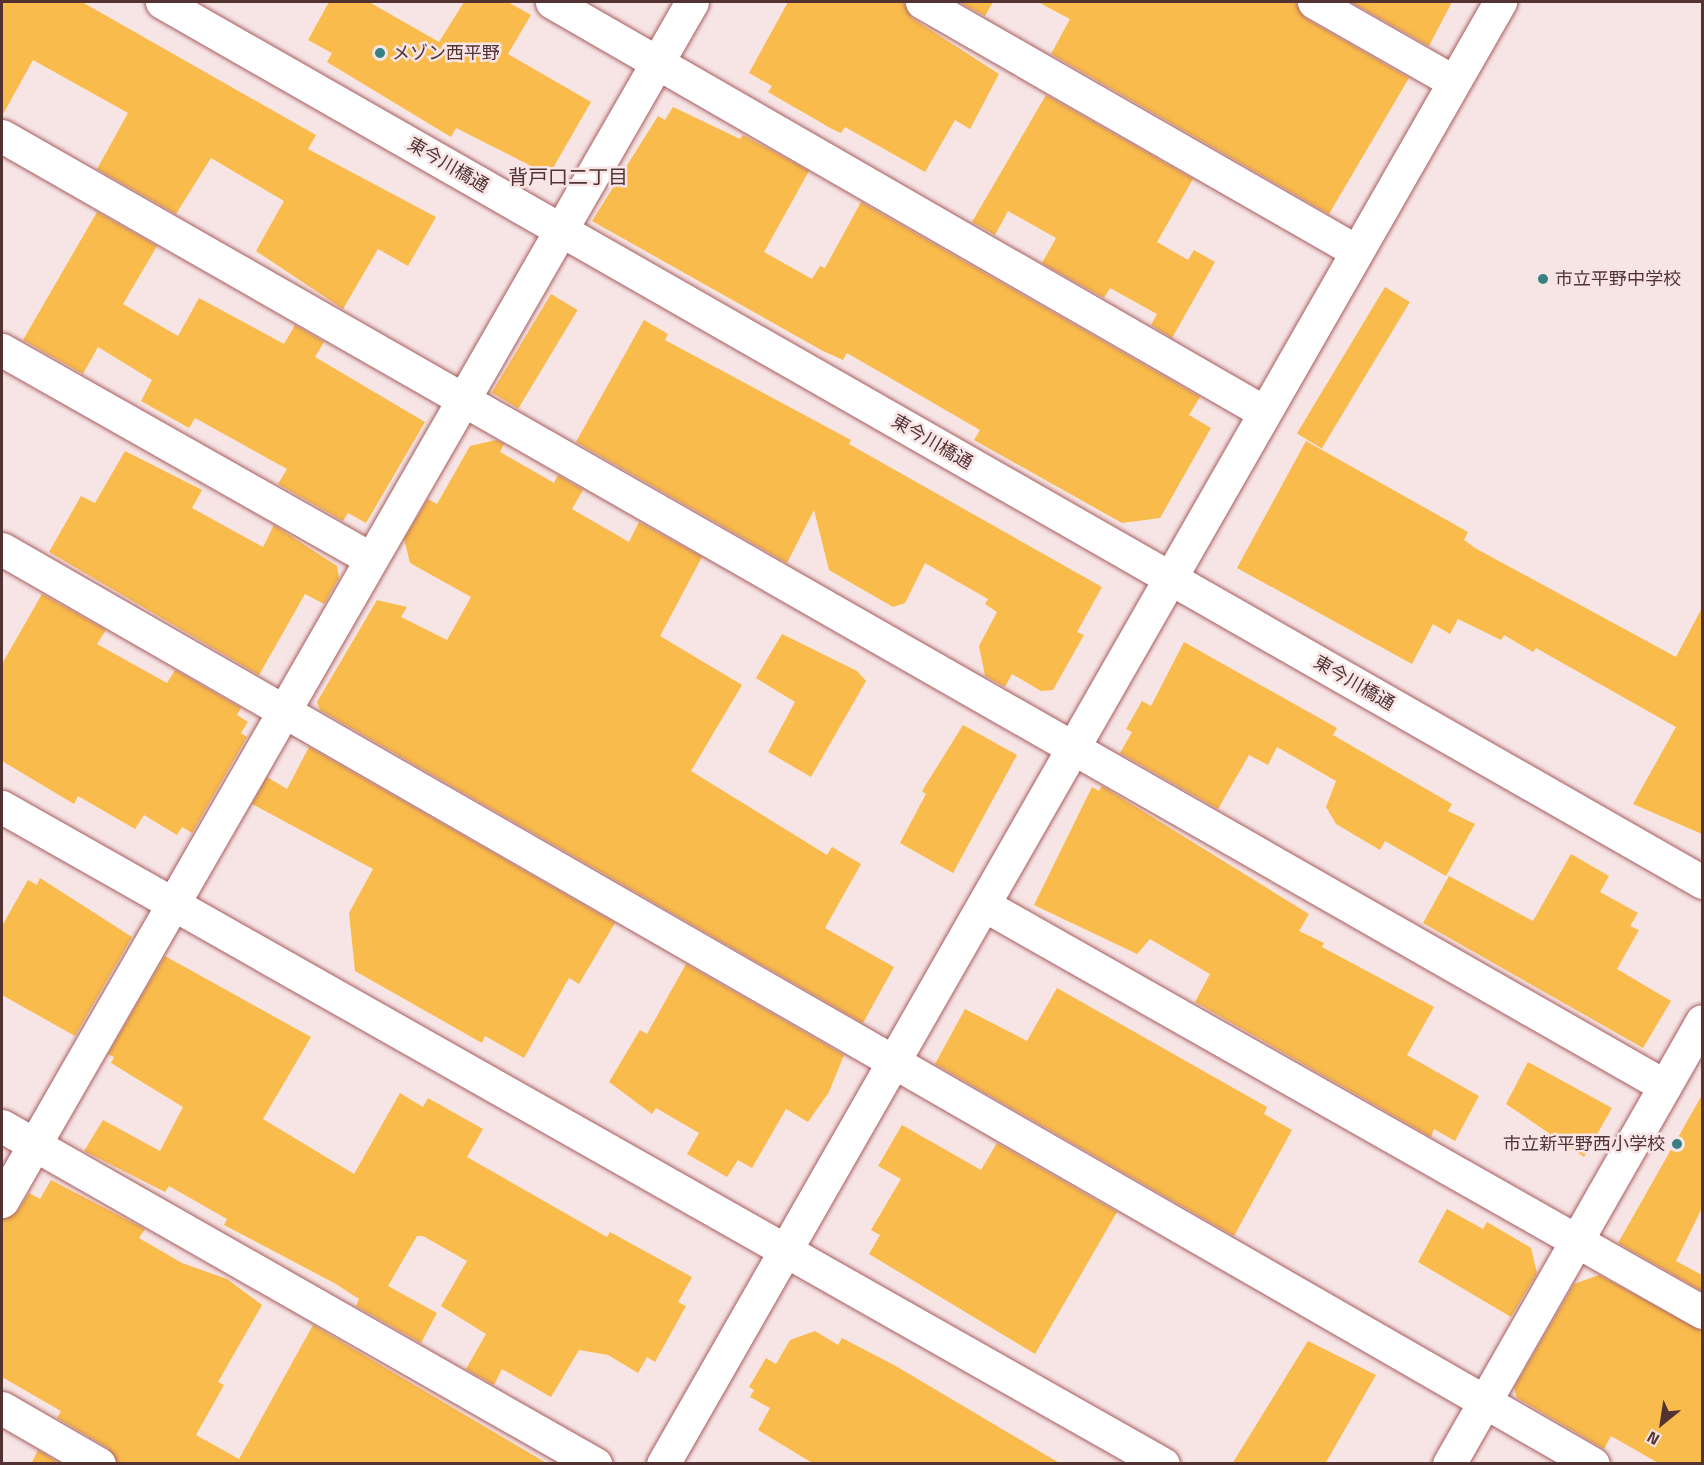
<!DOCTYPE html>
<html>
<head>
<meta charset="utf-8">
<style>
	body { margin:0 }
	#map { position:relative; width:1704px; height:1465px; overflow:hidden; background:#f7e5e5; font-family:"Titillium Web","Noto Sans JP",sans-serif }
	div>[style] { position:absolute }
	.building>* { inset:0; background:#f8bb4c; transform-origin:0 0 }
	.roads { filter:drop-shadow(0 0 2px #a85d5f) drop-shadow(0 0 2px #a85d5f) }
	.street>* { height:33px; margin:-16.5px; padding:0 16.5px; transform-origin:16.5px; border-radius:16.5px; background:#fff }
	.secondary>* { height:33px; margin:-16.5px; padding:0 16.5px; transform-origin:16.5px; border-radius:16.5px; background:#fff }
	.dots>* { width:16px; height:16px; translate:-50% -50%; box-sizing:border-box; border:3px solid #f7e5e5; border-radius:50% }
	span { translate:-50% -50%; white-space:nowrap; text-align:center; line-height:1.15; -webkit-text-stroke:5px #f7e5e5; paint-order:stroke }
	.poi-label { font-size:18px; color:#533232 }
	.left { translate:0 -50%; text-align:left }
	.right { translate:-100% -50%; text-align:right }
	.street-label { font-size:18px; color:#533232 }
	.neighbourhood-label { font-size:20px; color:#533232 }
	.frame { position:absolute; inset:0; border:3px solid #533232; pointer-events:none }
	.north { position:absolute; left:1632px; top:1393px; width:60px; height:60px; -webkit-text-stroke:4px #f7e5e5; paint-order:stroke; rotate:210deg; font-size:16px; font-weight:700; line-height:24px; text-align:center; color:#533232 }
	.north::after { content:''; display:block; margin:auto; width:21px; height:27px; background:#533232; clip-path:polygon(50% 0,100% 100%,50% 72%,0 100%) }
</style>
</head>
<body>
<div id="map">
	<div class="building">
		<div style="clip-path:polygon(2px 2px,82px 2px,316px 135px,308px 149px,436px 217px,408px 266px,378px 249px,343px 309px,256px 251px,284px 201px,211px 158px,176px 214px,97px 169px,128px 113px,33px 60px,2px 116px)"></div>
		<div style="clip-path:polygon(329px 2px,369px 2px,439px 42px,464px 2px,508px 2px,531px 15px,508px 54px,591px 102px,549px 175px,456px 128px,451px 137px,327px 62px,332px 53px,308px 40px)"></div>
		<div style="clip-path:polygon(788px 2px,903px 2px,912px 18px,999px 74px,970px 129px,955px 120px,925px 172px,845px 127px,841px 133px,832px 129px,768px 92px,772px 86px,749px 73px)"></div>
		<div style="clip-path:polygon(959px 2px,993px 2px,985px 16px)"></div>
		<div style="clip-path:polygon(1038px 2px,1295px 2px,1305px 18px,1409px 78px,1329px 214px,1051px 54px,1070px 19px)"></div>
		<div style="clip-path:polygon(1351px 2px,1452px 2px,1429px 46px)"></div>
		<div style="clip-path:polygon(1046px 95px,1193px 179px,1157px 242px,1188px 260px,1194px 250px,1215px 262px,1172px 338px,1151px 325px,1157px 314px,1110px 288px,1104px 298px,1042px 263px,1056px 238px,1008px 211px,995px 235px,972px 222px)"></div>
		<div style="clip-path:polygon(673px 107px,740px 139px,743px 135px,809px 171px,764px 252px,812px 279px,820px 266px,825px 268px,861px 202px,1200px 397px,1189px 415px,1211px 428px,1160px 518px,1122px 523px,974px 440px,980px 430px,847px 353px,843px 360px,823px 351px,592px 221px,658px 116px,665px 120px)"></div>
		<div style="clip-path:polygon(97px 212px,157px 246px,123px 304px,178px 336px,199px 298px,284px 344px,295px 325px,324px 342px,315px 357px,425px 422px,366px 523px,348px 513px,343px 521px,278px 484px,287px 469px,195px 418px,189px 428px,141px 401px,152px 380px,98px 347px,83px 374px,23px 340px)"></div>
		<div style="left:1385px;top:287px;width:29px;height:171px;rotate:31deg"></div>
		<div style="left:551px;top:294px;width:31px;height:115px;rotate:31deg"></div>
		<div style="clip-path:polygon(644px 320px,668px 334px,665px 340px,851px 440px,849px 444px,1102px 587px,1077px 632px,1084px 635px,1053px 690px,1041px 691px,1012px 674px,1005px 687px,985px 676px,979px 646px,997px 612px,985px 604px,988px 599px,925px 563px,905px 603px,893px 607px,829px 570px,814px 510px,787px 563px,576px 442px)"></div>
		<div style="clip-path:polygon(496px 440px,504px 444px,500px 452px,554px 483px,558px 475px,583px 490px,572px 509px,629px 542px,639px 522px,702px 557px,660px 636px,742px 685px,691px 771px,827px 855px,832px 847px,861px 864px,825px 928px,894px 967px,863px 1023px,320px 710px,317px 702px,377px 600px,407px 607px,401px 617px,447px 640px,471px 597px,410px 563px,404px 539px,428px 499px,437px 504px,470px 446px)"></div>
		<div style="clip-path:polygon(1306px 441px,1468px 532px,1464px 540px,1475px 548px,1676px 657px,1702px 608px,1702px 834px,1633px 804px,1676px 727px,1536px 648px,1533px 652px,1504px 635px,1501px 640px,1458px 619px,1450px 634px,1433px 624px,1412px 664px,1237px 568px)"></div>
		<div style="clip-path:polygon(125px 451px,202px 490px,192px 508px,263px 547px,274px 525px,337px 566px,339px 578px,324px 604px,305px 594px,259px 675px,49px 552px,81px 496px,95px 503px)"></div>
		<div style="clip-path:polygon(42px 594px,106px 630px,97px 644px,167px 683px,175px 670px,241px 708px,237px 715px,248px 722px,241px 733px,247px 737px,192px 833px,182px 827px,177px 835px,144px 815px,135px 829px,78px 796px,74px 804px,2px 761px,2px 664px)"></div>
		<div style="clip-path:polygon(782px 634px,857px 671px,866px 681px,811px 777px,768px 752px,795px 702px,756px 678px)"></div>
		<div style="clip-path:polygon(1184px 642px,1337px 728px,1333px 735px,1452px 804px,1448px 811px,1475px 824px,1446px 876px,1385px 841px,1380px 850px,1336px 824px,1326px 807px,1336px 781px,1277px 747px,1268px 765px,1249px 755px,1218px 809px,1120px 753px,1132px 732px,1126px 729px,1142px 701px,1151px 706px)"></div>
		<div style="clip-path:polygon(963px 725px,1017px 755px,953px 873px,900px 843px,926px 794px,922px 791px)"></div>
		<div style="clip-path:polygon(309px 747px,615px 923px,579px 984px,569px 978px,524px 1058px,485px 1036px,482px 1043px,355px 971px,349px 913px,373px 869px,252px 804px,267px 777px,287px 789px)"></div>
		<div style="clip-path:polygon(1102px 786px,1309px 914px,1299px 931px,1324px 943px,1322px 947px,1434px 1007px,1407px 1055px,1479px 1096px,1455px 1141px,1434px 1129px,1431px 1137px,1195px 1002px,1210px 974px,1150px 939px,1137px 954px,1034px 905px,1092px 787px,1099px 791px)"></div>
		<div style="clip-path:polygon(1571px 854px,1609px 876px,1600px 892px,1638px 913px,1630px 926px,1639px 930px,1617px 969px,1671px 1001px,1643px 1048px,1423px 923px,1449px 876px,1533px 921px)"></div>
		<div style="clip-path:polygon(40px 878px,132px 937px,75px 1036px,2px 995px,2px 926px,28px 880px,37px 885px)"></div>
		<div style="clip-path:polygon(165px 956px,311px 1037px,263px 1119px,354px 1174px,400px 1093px,423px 1107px,428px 1098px,483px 1129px,467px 1157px,607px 1237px,610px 1232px,692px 1277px,678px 1302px,686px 1306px,655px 1362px,647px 1357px,638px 1373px,608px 1355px,579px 1350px,551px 1397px,502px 1369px,494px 1385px,466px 1369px,486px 1334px,441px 1306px,467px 1261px,423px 1236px,417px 1236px,388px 1286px,437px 1313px,421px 1343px,356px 1306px,359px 1299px,336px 1284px,224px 1225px,227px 1219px,169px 1186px,165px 1192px,84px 1151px,103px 1120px,160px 1151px,183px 1107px,111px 1063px,114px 1057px,108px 1054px)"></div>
		<div style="clip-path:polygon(686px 964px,844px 1055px,829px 1092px,808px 1122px,786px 1109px,752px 1168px,738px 1160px,727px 1177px,687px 1154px,699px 1133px,656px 1108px,652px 1114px,609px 1082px,640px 1030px,647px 1034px)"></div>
		<div style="clip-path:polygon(1057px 988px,1267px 1107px,1264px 1114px,1292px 1130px,1234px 1236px,935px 1064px,965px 1009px,1027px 1041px)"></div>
		<div style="clip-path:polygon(1528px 1062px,1612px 1108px,1584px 1157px,1506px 1104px)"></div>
		<div style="clip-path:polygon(1702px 1095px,1702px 1208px,1676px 1261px,1702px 1275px,1702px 1291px,1618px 1243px)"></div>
		<div style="clip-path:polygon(902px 1125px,981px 1170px,997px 1143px,1117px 1212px,1035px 1354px,869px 1254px,880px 1235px,871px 1230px,901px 1179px,878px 1166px)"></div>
		<div style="clip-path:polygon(51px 1180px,145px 1229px,139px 1238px,182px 1263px,227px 1279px,262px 1305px,218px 1382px,224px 1385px,196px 1435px,239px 1459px,313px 1325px,548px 1464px,118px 1464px,108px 1448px,57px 1418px,61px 1411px,2px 1377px,2px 1220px,18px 1211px,29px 1193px,40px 1199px)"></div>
		<div style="clip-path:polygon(1447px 1209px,1483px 1229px,1487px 1222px,1531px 1248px,1537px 1273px,1511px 1317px,1418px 1262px)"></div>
		<div style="clip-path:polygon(1599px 1275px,1702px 1331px,1702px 1464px,1660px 1464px,1611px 1436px,1604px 1449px,1517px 1398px,1514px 1388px,1574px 1284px)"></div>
		<div style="clip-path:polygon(815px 1331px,838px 1345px,842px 1338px,894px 1365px,1061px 1464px,814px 1464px,758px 1430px,770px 1408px,750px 1397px,754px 1390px,749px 1387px,766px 1358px,776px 1364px,790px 1340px)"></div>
		<div style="clip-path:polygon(1308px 1341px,1376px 1375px,1325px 1464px,1232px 1464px)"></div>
		<div style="clip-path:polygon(38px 1450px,61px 1464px,31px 1464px)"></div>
	</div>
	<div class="roads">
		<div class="street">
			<div style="left:162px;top:2px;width:1774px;rotate:29.74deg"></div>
			<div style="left:552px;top:2px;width:822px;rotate:29.94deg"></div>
			<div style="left:922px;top:2px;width:500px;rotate:29.84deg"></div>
			<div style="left:1314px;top:2px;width:161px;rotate:29.7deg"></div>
			<div style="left:2px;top:136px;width:1915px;rotate:29.74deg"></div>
			<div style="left:2px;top:350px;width:423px;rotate:29.5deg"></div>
			<div style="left:2px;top:549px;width:1835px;rotate:29.9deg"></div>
			<div style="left:986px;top:906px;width:823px;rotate:29.55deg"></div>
			<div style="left:2px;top:1126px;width:683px;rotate:29.68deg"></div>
			<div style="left:2px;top:1408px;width:112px;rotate:30deg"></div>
			<div style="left:1449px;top:1464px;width:510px;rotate:-60.27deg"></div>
		</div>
		<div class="secondary">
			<div style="left:2px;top:807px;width:1334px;rotate:29.51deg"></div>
			<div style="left:2px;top:1201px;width:1383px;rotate:-60.08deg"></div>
			<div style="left:663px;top:1464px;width:1685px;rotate:-60.21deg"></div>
		</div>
	</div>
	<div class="dots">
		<div style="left:380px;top:53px;background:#378083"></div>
		<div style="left:1543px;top:279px;background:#378083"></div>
		<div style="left:1677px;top:1144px;background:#378083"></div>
	</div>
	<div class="poi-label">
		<span class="left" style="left:392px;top:53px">メゾン西平野</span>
		<span class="left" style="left:1555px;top:279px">市立平野中学校</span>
		<span class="right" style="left:1665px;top:1144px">市立新平野西小学校</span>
	</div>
	<div class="street-label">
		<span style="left:448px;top:165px;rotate:30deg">東今川橋通</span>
		<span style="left:932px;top:442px;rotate:30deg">東今川橋通</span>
		<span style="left:1354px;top:683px;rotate:30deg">東今川橋通</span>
	</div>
	<div class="neighbourhood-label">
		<span style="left:568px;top:176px">背戸口二丁目</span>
	</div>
	<div class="frame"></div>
	<div class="north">N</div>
</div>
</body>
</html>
